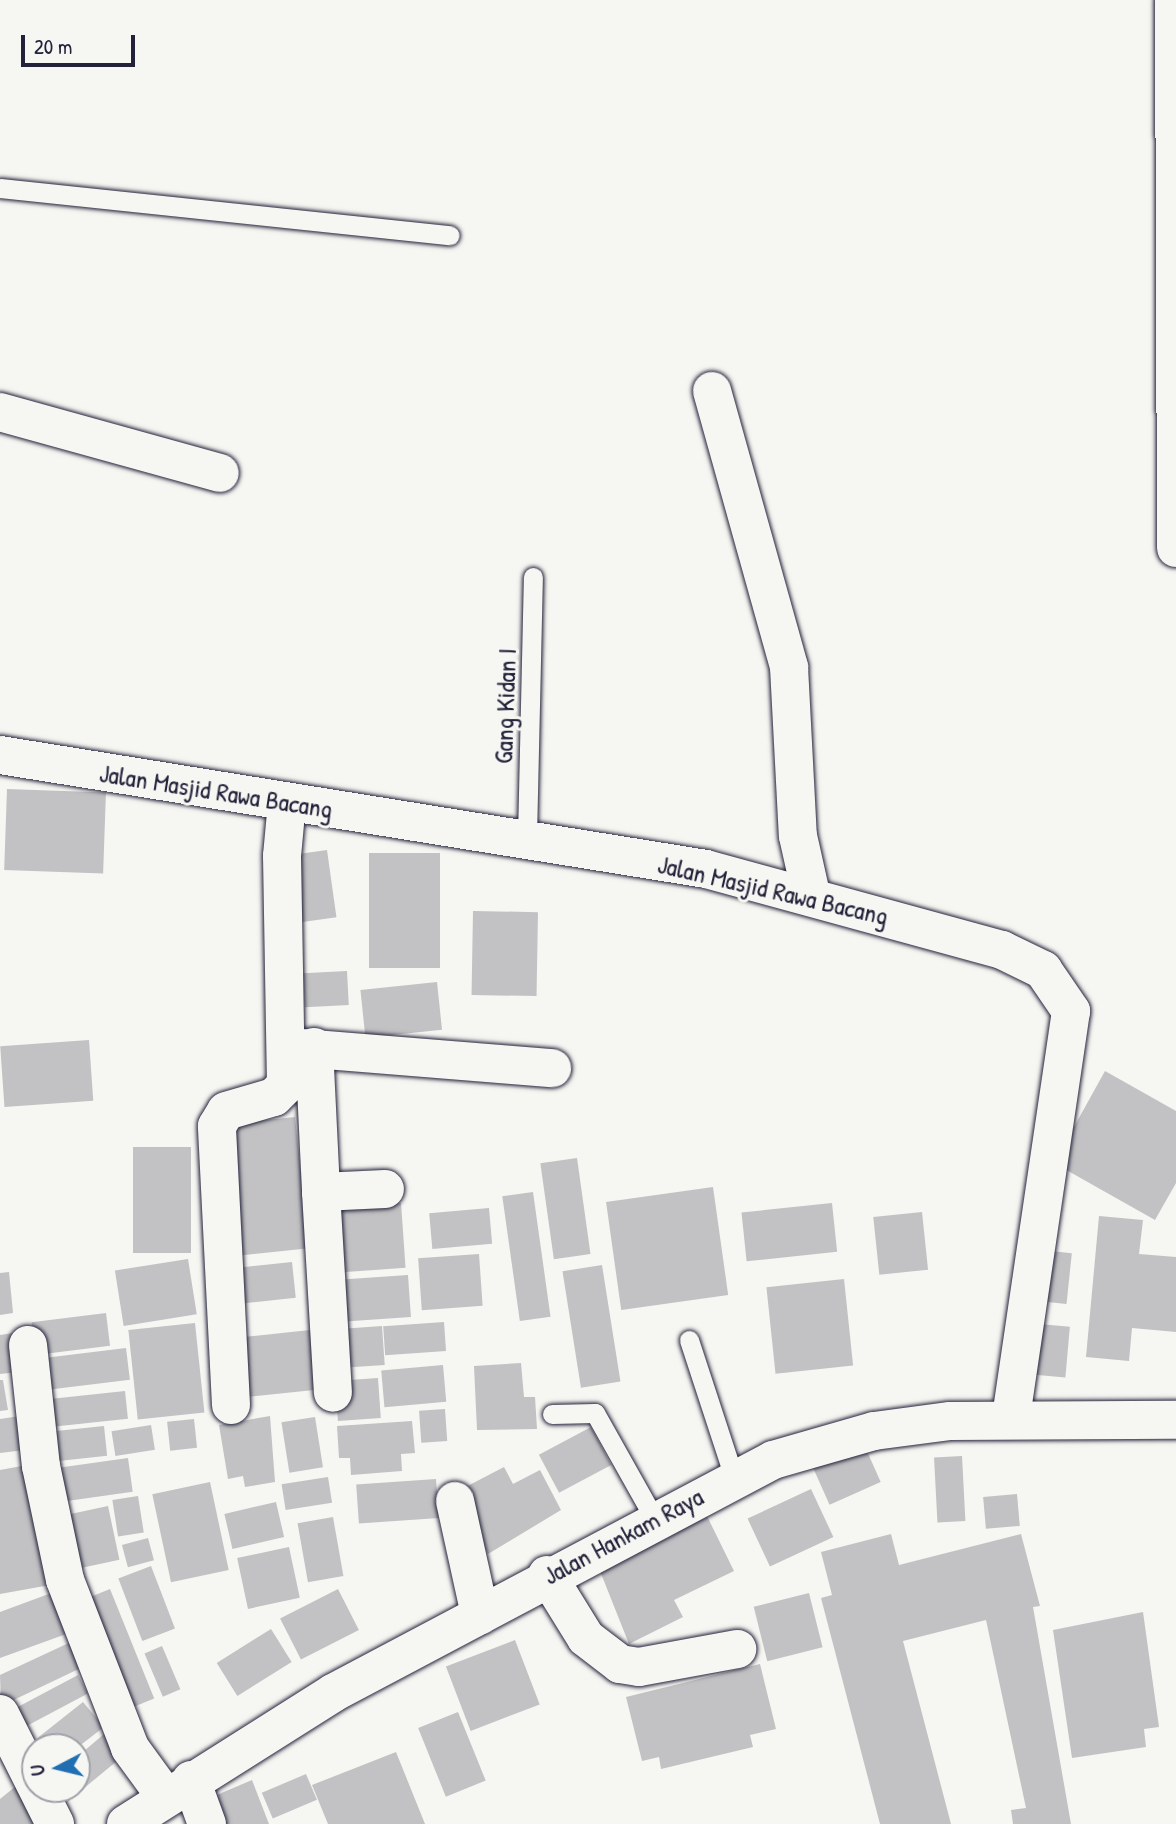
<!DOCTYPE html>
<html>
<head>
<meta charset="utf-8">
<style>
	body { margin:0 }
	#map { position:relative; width:1176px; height:1824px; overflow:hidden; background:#f6f6f2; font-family:"Patrick Hand",sans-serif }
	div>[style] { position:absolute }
	.building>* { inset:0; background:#c2c2c4; transform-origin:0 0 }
	.roads { filter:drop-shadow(0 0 2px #22223b) drop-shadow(0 0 2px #22223b) }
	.lane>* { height:19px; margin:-9.5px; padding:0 9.5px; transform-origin:9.5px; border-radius:9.5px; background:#f6f6f2 }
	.street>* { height:38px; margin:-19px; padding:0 19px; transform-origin:19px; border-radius:19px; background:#f6f6f2 }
	.primary>* { height:38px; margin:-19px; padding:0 19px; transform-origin:19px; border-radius:19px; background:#f6f6f2 }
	span { translate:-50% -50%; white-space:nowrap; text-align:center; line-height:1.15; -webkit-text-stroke:6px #f6f6f2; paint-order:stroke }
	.street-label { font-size:26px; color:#22223b }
	.north { position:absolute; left:21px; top:1733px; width:70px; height:70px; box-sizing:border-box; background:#f6f6f2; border:2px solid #a1a1a9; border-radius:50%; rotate:263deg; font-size:19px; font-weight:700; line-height:28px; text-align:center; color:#22223b }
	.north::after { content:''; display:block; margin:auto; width:24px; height:32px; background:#1f6fb2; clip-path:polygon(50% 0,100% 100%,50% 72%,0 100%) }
	.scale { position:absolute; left:21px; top:35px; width:114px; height:32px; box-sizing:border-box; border:4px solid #22223b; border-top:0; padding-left:9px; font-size:21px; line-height:24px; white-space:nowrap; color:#22223b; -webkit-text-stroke:5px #f6f6f2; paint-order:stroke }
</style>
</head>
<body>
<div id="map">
	<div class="building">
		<div style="left:7px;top:789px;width:99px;height:81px;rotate:2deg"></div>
		<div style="left:327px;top:850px;width:68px;height:36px;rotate:82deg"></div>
		<div style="left:369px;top:853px;width:71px;height:115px"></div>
		<div style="left:473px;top:911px;width:65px;height:84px;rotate:1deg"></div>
		<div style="left:347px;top:971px;width:34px;height:44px;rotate:87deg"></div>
		<div style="left:437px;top:982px;width:48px;height:77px;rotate:84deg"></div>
		<div style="left:89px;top:1040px;width:61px;height:89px;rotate:86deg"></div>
		<div style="clip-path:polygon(1105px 1071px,1176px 1111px,1176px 1183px,1155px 1220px,1054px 1163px)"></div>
		<div style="left:295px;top:1117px;width:132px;height:69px;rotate:84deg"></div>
		<div style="left:133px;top:1147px;width:58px;height:106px"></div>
		<div style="left:577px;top:1158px;width:97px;height:37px;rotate:82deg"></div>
		<div style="left:713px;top:1187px;width:109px;height:108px;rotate:82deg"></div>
		<div style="left:533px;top:1192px;width:126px;height:31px;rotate:82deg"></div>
		<div style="left:401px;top:1203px;width:65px;height:75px;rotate:86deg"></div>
		<div style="left:832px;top:1203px;width:49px;height:91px;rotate:84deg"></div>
		<div style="left:489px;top:1208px;width:36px;height:60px;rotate:85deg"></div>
		<div style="left:922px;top:1212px;width:58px;height:49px;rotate:84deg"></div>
		<div style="clip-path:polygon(1099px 1216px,1143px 1220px,1139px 1254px,1176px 1257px,1176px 1332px,1132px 1328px,1129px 1361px,1086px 1357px)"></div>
		<div style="left:1041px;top:1250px;width:31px;height:51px;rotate:6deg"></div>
		<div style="left:479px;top:1254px;width:52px;height:61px;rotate:86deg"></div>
		<div style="left:188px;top:1259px;width:56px;height:74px;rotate:81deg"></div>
		<div style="left:292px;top:1262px;width:36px;height:62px;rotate:84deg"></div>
		<div style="left:602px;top:1265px;width:118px;height:40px;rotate:81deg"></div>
		<div style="clip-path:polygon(9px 1272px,13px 1313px,0 1315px,0 1273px)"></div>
		<div style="left:408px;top:1275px;width:42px;height:77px;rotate:86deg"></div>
		<div style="left:844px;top:1279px;width:87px;height:78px;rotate:84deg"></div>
		<div style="left:106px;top:1313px;width:33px;height:75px;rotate:83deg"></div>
		<div style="left:444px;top:1322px;width:29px;height:61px;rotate:86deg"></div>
		<div style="left:195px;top:1323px;width:90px;height:67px;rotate:84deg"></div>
		<div style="left:1028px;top:1323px;width:42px;height:51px;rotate:5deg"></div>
		<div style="left:382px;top:1326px;width:39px;height:46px;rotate:86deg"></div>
		<div style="left:310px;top:1330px;width:60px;height:74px;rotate:84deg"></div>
		<div style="clip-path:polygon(13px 1333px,19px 1372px,0 1374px,0 1335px)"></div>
		<div style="left:126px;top:1348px;width:32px;height:95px;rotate:83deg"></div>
		<div style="clip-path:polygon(521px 1363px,524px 1397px,535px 1397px,537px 1429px,477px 1430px,474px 1366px)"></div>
		<div style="left:443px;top:1365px;width:37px;height:62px;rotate:85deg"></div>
		<div style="left:378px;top:1378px;width:40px;height:43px;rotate:86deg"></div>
		<div style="clip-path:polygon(0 1380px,3px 1380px,8px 1410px,0 1411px)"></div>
		<div style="left:125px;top:1391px;width:28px;height:85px;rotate:84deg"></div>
		<div style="left:445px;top:1409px;width:32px;height:26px;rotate:86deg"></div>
		<div style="clip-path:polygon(20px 1416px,25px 1450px,0 1453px,0 1419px)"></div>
		<div style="clip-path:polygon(270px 1416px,275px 1482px,245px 1487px,243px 1476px,228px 1479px,219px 1425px)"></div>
		<div style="left:315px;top:1417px;width:51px;height:34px;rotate:81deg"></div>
		<div style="left:194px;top:1419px;width:29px;height:27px;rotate:84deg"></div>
		<div style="clip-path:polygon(412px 1421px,415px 1453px,401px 1454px,402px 1471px,351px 1475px,350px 1458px,339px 1458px,337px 1426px)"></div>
		<div style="left:151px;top:1425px;width:25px;height:40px;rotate:81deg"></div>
		<div style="left:104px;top:1426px;width:30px;height:65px;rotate:84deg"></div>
		<div style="left:591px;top:1427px;width:43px;height:59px;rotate:62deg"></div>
		<div style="left:862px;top:1440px;width:46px;height:56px;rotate:66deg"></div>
		<div style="left:962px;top:1456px;width:65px;height:28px;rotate:87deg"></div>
		<div style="left:128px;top:1458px;width:34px;height:79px;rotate:82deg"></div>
		<div style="clip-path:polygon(38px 1463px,61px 1583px,0 1594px,0 1470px)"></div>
		<div style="clip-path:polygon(504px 1467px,513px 1484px,540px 1470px,561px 1510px,488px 1554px,456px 1492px)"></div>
		<div style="left:328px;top:1477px;width:26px;height:47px;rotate:81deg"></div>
		<div style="left:436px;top:1479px;width:39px;height:80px;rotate:86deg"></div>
		<div style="left:210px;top:1482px;width:90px;height:59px;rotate:78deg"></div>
		<div style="left:811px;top:1489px;width:53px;height:70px;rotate:65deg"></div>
		<div style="left:1017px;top:1494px;width:32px;height:34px;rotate:85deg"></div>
		<div style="left:138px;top:1496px;width:37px;height:26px;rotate:81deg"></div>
		<div style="left:276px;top:1502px;width:36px;height:53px;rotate:77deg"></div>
		<div style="left:108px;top:1506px;width:55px;height:55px;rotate:78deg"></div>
		<div style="clip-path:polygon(705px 1512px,734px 1571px,674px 1600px,683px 1617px,629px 1644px,598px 1566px)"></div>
		<div style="left:333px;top:1517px;width:60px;height:36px;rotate:80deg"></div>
		<div style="clip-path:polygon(891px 1534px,899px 1565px,1021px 1534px,1040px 1606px,1033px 1607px,1071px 1824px,1013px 1824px,1011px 1810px,1026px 1808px,986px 1620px,903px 1641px,951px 1824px,880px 1824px,821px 1598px,832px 1595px,821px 1552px)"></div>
		<div style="left:148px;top:1538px;width:23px;height:27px;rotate:75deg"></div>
		<div style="left:289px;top:1547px;width:52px;height:53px;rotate:78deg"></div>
		<div style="left:151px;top:1566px;width:67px;height:35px;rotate:69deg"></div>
		<div style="left:110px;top:1589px;width:118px;height:36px;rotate:68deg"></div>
		<div style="left:338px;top:1589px;width:46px;height:65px;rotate:63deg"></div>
		<div style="clip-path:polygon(54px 1592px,69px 1633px,0 1658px,0 1612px)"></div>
		<div style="left:809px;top:1593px;width:56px;height:57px;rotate:76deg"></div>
		<div style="clip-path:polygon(1143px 1612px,1159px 1727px,1144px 1729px,1146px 1747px,1072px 1758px,1053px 1630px)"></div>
		<div style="left:271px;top:1629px;width:39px;height:64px;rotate:58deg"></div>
		<div style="left:515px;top:1640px;width:69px;height:74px;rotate:69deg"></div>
		<div style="clip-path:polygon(73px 1641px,85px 1666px,1px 1706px,0 1675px)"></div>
		<div style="left:162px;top:1646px;width:47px;height:19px;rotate:67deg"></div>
		<div style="clip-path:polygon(760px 1664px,776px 1729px,750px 1735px,753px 1747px,661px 1769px,659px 1757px,642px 1761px,626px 1697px)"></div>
		<div style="left:78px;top:1675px;width:21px;height:80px;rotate:62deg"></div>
		<div style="clip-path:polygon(83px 1702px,104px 1727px,78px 1747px,21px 1751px)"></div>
		<div style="left:458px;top:1712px;width:74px;height:43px;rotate:68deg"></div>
		<div style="clip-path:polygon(104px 1734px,123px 1756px,60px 1808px,44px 1789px,77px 1789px,77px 1757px)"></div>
		<div style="clip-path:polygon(396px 1752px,425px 1824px,328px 1824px,312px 1785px)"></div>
		<div style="left:306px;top:1774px;width:28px;height:48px;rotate:67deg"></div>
		<div style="clip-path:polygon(252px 1780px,269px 1824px,223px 1824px,212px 1797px)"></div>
		<div style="clip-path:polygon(16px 1786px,41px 1824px,0 1824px,0 1799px)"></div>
	</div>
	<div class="roads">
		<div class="lane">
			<div style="left:0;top:188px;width:452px;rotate:6deg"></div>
			<div style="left:527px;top:837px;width:260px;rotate:-88.7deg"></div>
			<div style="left:689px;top:1340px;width:145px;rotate:71.9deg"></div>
			<div style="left:552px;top:1414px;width:43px;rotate:-1.3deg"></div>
			<div style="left:595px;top:1413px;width:120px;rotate:60.7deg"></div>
		</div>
		<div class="street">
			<div style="left:1174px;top:0;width:548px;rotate:89.79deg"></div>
			<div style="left:712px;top:391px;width:287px;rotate:74.4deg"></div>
			<div style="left:789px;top:667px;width:169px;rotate:87deg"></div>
			<div style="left:798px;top:836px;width:59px;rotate:77.4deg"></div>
			<div style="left:0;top:412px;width:228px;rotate:15.5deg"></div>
			<div style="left:0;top:755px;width:715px;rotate:9.17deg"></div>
			<div style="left:706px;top:869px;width:307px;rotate:15.3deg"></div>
			<div style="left:1002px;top:950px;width:46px;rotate:26deg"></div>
			<div style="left:1043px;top:970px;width:50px;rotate:55.7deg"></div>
			<div style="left:1071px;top:1011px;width:412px;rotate:98.4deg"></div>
			<div style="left:289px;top:1047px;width:264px;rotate:4.6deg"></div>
			<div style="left:314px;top:1047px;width:145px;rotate:87.2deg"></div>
			<div style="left:321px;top:1192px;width:64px;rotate:-2.7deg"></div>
			<div style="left:321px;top:1192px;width:201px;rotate:86.6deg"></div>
			<div style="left:28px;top:1345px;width:122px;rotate:83.9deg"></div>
			<div style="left:41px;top:1466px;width:116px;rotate:78.1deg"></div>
			<div style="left:65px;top:1580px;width:180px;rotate:68.8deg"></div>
			<div style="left:130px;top:1748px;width:59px;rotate:53.9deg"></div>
			<div style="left:231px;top:1405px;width:279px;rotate:-92.9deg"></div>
			<div style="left:217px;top:1126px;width:17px;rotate:-59deg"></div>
			<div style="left:226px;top:1111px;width:50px;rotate:-16.3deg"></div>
			<div style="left:274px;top:1097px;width:17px;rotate:-45deg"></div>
			<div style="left:286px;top:1085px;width:229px;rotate:-91deg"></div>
			<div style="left:282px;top:856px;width:54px;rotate:-84.7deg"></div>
			<div style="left:455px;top:1501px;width:117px;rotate:77.6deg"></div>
			<div style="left:547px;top:1575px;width:74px;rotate:58.2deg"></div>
			<div style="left:586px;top:1638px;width:43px;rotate:37.4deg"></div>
			<div style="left:620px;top:1664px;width:19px;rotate:9deg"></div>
			<div style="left:639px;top:1667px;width:100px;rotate:-10.4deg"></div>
			<div style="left:0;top:1714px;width:123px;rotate:63.4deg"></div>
			<div style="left:191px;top:1780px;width:47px;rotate:70deg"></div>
		</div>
		<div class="primary">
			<div style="left:126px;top:1824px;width:245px;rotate:-32.3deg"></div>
			<div style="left:333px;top:1693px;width:498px;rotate:-27.9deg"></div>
			<div style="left:773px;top:1460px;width:105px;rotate:-16deg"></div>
			<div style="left:874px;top:1431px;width:77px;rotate:-7.5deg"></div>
			<div style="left:950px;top:1421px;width:226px;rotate:-0.3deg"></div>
		</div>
	</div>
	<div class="street-label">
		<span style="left:505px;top:706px;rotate:-88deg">Gang Kidan I</span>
		<span style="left:216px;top:791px;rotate:9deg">Jalan Masjid Rawa Bacang</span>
		<span style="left:773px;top:890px;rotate:13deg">Jalan Masjid Rawa Bacang</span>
		<span style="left:623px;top:1536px;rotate:-28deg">Jalan Hankam Raya</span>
	</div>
	<div class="north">U</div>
	<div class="scale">20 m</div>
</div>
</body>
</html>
